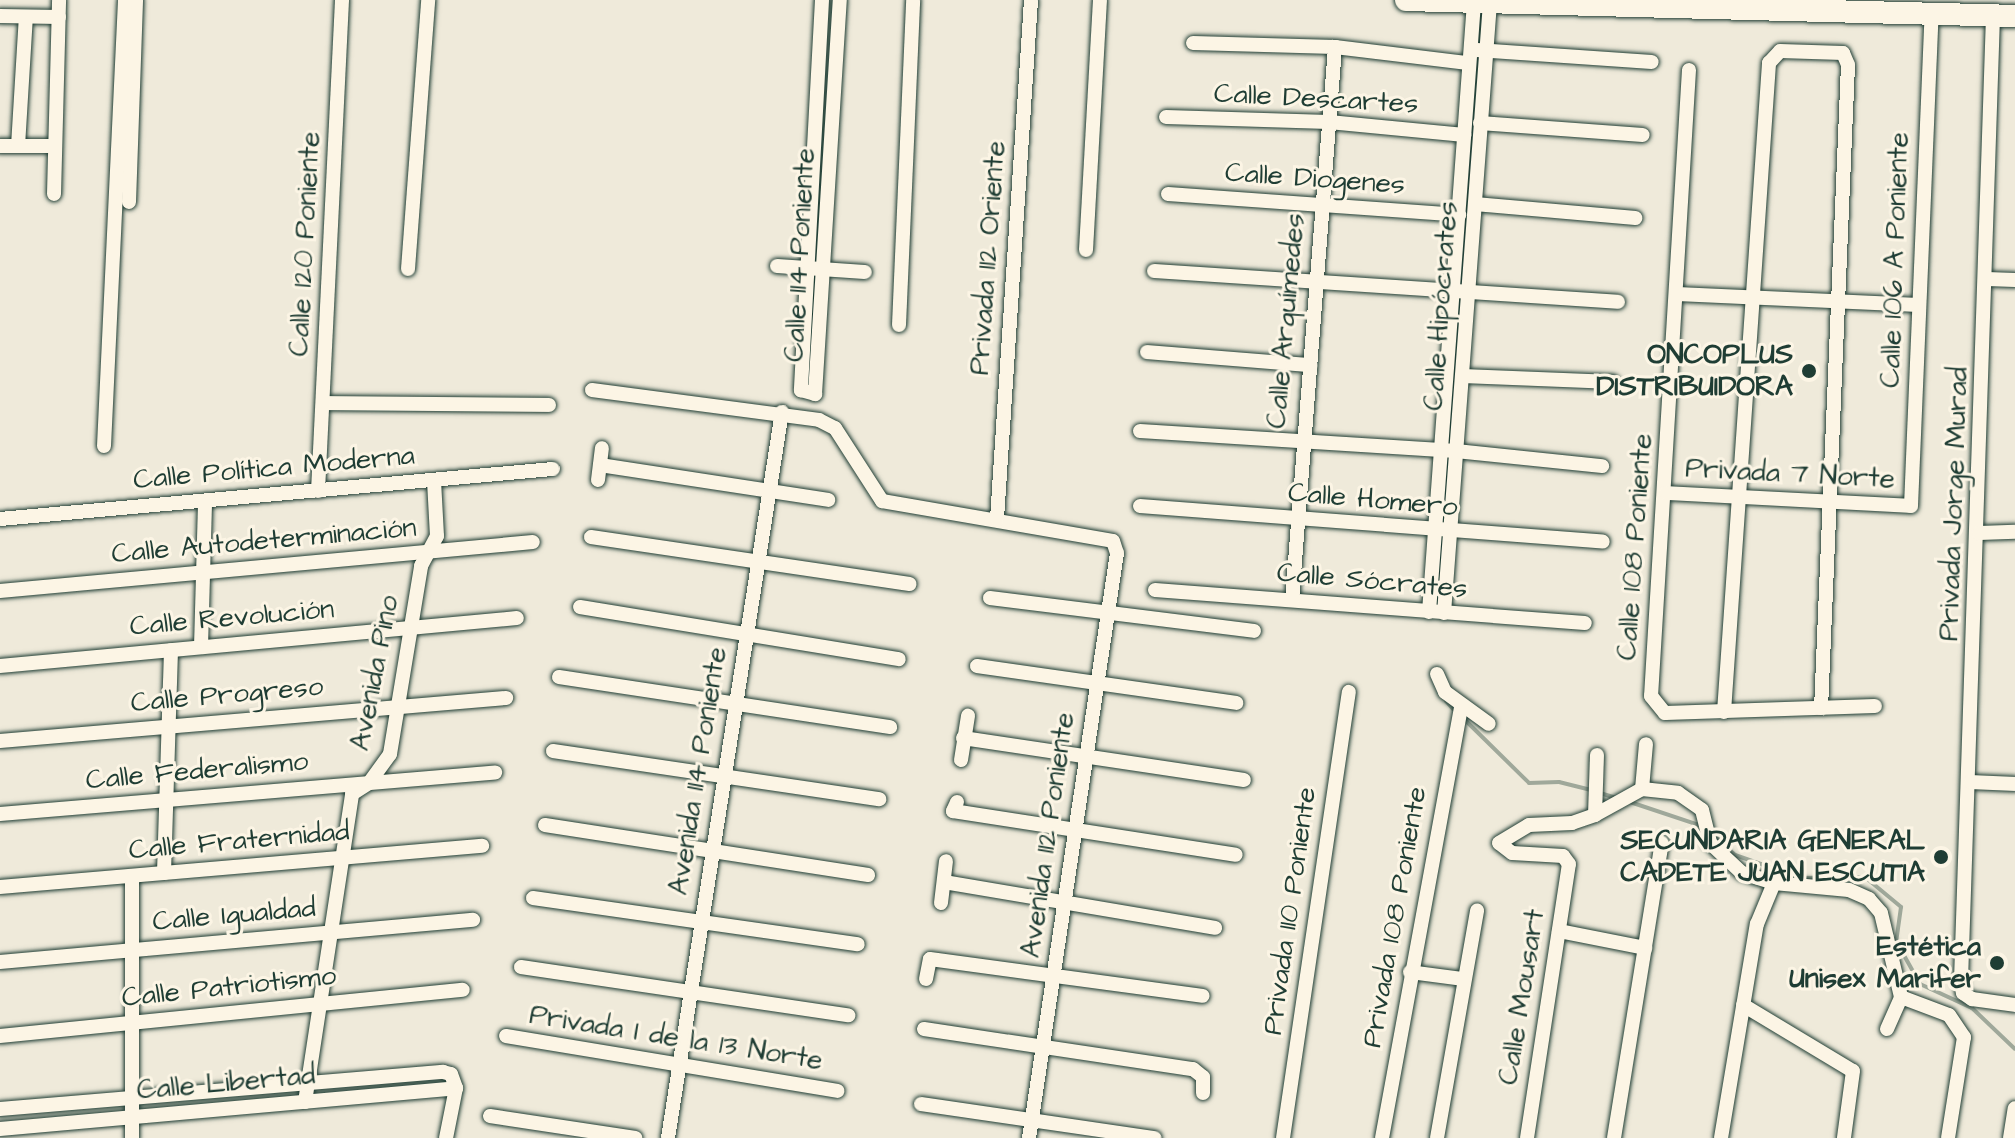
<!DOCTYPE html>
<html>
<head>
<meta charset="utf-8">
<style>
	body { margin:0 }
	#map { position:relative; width:2015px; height:1138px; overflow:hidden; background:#efeada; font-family:"Architects Daughter",sans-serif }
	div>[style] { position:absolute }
	.stream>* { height:4px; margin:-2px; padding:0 2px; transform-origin:2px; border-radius:2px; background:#9fa89a }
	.roads { filter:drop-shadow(0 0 2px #1f3d34) drop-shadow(0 0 2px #1f3d34) }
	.street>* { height:14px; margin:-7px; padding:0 7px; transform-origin:7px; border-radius:7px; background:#fcf5e5 }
	.secondary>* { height:22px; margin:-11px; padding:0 11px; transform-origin:11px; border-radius:11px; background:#fcf5e5 }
	.dots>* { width:22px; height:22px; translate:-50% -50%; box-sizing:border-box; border:4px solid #fcf5e5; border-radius:50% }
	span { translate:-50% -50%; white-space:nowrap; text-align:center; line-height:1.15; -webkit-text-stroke:6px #fcf5e5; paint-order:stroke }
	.street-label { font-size:28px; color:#1f3d34 }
	.poi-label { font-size:28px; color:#1f3d34; font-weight:700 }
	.right { translate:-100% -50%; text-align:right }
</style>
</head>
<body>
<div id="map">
	<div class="stream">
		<div style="left:1446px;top:701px;width:11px;rotate:49deg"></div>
		<div style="left:1466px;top:721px;width:88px;rotate:44.5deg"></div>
		<div style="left:1529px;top:783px;width:30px;rotate:-2deg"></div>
		<div style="left:1559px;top:782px;width:32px;rotate:14deg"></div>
		<div style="left:1600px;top:793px;width:17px;rotate:17deg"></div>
		<div style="left:1630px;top:802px;width:73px;rotate:18.4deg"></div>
		<div style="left:1714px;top:836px;width:28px;rotate:42deg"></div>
		<div style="left:1735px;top:855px;width:70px;rotate:19.2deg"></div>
		<div style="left:1801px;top:878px;width:64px;rotate:-0.9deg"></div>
		<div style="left:1865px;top:877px;width:47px;rotate:39.8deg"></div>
		<div style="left:1901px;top:907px;width:34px;rotate:98deg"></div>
		<div style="left:1896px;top:941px;width:49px;rotate:60.8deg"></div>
		<div style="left:1920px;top:984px;width:57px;rotate:24.8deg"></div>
		<div style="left:1972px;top:1008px;width:59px;rotate:43.6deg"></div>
	</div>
	<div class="roads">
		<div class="street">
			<div style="left:822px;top:0;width:391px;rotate:93.1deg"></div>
			<div style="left:801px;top:390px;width:15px;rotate:16deg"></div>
			<div style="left:815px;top:394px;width:395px;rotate:-86.4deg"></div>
			<div style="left:0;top:16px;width:59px;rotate:1deg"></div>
			<div style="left:1993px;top:16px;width:966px;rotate:91.9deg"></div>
			<div style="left:1961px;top:981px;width:12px;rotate:81deg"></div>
			<div style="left:1963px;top:993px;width:11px;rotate:34deg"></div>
			<div style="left:1972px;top:999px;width:43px;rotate:7.9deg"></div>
			<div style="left:1193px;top:43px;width:142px;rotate:1.6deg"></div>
			<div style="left:1335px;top:47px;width:134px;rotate:6.9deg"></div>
			<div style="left:1477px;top:50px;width:175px;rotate:3.9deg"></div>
			<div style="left:1689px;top:70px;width:627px;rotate:93.47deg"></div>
			<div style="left:1651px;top:696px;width:22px;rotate:51deg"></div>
			<div style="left:1665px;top:713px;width:210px;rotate:-1.9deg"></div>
			<div style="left:1166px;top:117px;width:163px;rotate:1.8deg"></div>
			<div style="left:1329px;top:122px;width:136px;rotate:5.5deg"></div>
			<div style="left:1480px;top:123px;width:163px;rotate:4.2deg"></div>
			<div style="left:0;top:146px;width:55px"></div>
			<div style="left:18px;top:146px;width:129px;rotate:-86.5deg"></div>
			<div style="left:54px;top:194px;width:194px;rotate:-88.5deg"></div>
			<div style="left:1168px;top:194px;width:292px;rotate:4.1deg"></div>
			<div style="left:129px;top:202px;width:202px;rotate:-88deg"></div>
			<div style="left:1475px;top:204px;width:161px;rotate:5deg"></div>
			<div style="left:1086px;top:250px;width:250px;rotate:-86.8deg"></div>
			<div style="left:777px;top:266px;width:88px;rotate:3.9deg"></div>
			<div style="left:408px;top:269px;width:270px;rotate:-85.7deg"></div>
			<div style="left:1154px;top:271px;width:465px;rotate:3.8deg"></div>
			<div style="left:1987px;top:279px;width:28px;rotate:2deg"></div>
			<div style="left:1677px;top:294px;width:242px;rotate:2.6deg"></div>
			<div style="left:899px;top:325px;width:325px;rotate:-87.5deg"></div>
			<div style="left:1147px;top:352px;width:164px;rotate:4.6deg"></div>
			<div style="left:1463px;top:376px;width:150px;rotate:2.3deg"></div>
			<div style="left:592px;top:390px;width:229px;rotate:7.5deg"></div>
			<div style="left:819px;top:420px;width:18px;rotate:27deg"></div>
			<div style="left:835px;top:428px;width:87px;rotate:57.2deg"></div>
			<div style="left:882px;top:501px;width:234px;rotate:9.8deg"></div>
			<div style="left:1113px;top:541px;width:13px;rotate:72deg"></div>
			<div style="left:1117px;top:553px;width:592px;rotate:98.55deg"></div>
			<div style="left:323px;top:403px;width:226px;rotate:0.5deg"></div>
			<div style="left:1140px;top:431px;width:317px;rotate:3.6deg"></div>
			<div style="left:1456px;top:451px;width:147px;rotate:5.9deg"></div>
			<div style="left:104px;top:446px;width:446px;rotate:-87.3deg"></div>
			<div style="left:600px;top:465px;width:231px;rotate:8.7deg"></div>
			<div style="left:598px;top:480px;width:32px;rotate:-83deg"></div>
			<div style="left:318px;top:491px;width:492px;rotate:-87.2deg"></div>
			<div style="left:1666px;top:493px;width:245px;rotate:3deg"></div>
			<div style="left:1911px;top:506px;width:491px;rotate:-87.6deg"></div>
			<div style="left:1140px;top:506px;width:464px;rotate:4.4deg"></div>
			<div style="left:0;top:519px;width:555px;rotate:-5.17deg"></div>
			<div style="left:997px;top:519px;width:520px;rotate:-86.25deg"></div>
			<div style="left:1979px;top:533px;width:36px;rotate:-2deg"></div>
			<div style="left:591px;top:537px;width:322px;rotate:8.4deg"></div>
			<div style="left:1155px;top:590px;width:431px;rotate:4.4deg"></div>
			<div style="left:0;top:591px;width:535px;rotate:-5.25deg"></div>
			<div style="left:990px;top:598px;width:266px;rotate:7.1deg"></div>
			<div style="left:1292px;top:600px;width:555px;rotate:-85.55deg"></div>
			<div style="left:580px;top:607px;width:323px;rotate:9.3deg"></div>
			<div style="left:1429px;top:612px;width:612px;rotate:-85.78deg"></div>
			<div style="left:1444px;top:613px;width:612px;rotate:-85.69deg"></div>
			<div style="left:201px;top:647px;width:146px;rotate:-88.4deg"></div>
			<div style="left:0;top:666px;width:519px;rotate:-5.3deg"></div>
			<div style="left:977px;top:666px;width:262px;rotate:8.1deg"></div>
			<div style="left:1437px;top:674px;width:20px;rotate:66deg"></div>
			<div style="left:1445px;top:692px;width:54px;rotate:36deg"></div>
			<div style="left:559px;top:677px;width:335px;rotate:8.6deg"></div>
			<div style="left:1724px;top:712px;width:651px;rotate:-86.03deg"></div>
			<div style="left:1769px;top:63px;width:16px;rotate:-47deg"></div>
			<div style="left:1780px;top:51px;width:63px;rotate:1.8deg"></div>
			<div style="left:1843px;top:53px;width:13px;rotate:67deg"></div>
			<div style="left:1848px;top:65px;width:644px;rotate:92.4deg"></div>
			<div style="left:963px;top:738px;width:284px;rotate:8.5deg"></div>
			<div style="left:0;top:741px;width:508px;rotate:-4.86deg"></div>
			<div style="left:553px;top:751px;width:330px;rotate:8.4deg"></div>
			<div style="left:961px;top:760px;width:45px;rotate:-81deg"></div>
			<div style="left:1971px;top:782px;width:44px;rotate:2.6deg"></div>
			<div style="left:1642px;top:789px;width:45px;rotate:-84.9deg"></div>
			<div style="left:957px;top:802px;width:10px;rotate:114deg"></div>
			<div style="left:953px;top:811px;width:286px;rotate:8.8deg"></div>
			<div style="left:0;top:814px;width:497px;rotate:-4.8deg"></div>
			<div style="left:1595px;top:815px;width:60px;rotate:-88.1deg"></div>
			<div style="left:545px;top:825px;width:327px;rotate:8.8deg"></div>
			<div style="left:164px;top:873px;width:223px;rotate:-88.2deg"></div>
			<div style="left:132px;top:876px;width:262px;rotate:90deg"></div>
			<div style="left:944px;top:882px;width:275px;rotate:9.6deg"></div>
			<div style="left:0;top:887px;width:484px;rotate:-4.9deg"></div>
			<div style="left:533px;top:898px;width:328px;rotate:8.1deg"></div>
			<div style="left:941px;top:903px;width:42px;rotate:-83.2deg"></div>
			<div style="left:1559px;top:931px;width:88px;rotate:11.2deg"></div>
			<div style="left:0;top:962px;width:475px;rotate:-5.1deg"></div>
			<div style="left:521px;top:967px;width:331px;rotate:8.4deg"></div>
			<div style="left:1410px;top:972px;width:53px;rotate:7.5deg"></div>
			<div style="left:926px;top:979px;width:20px;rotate:-79deg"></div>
			<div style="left:930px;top:959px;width:275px;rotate:7.7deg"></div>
			<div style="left:1743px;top:1005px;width:128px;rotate:31deg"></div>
			<div style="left:1853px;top:1071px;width:68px;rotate:97.7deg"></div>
			<div style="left:924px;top:1029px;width:272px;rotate:8.5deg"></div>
			<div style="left:1193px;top:1069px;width:13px;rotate:39deg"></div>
			<div style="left:1203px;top:1077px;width:16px;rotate:90deg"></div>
			<div style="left:1887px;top:1029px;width:35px;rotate:-66deg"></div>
			<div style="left:0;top:1036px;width:465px;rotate:-5.7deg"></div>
			<div style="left:506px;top:1036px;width:336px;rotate:9.4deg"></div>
			<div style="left:305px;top:1102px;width:312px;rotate:-81.3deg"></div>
			<div style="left:352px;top:794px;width:20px;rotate:-33deg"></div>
			<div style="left:369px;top:783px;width:36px;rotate:-54deg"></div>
			<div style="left:390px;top:754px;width:191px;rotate:-80.6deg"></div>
			<div style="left:421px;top:566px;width:34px;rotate:-62deg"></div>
			<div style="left:437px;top:536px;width:56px;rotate:-93.1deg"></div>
			<div style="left:921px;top:1104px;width:236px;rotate:8.3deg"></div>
			<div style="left:0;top:1109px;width:445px;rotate:-4.8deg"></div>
			<div style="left:443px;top:1072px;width:8px;rotate:14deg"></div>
			<div style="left:451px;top:1074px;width:15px;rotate:70deg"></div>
			<div style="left:456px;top:1088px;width:51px;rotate:101.3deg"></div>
			<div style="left:490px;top:1116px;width:147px;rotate:8.6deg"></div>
			<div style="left:0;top:1129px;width:458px;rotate:-5.1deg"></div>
			<div style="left:668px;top:1138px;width:735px;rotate:-81.08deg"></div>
			<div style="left:1283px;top:1138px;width:451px;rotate:-81.6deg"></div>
			<div style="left:1382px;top:1138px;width:439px;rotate:-79.6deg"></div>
			<div style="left:1437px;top:1138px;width:231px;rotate:-80deg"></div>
			<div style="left:1527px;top:1138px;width:277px;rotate:-81.3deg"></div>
			<div style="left:1569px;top:864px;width:10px;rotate:-127deg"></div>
			<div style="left:1563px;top:856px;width:51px;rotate:-176.6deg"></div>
			<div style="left:1512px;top:853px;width:16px;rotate:-142deg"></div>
			<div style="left:1499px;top:843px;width:35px;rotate:-31deg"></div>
			<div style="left:1529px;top:825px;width:43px;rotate:-2.7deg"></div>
			<div style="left:1572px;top:823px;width:24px;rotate:-19deg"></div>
			<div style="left:1595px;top:815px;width:54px;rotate:-29deg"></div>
			<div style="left:1642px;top:789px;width:36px;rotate:6deg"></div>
			<div style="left:1678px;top:793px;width:29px;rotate:35deg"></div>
			<div style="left:1702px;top:810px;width:34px;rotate:76deg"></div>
			<div style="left:1710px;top:843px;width:44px;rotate:43.2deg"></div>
			<div style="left:1742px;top:873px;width:34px;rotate:17deg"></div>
			<div style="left:1774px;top:883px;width:75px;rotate:5.3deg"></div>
			<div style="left:1849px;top:890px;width:22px;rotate:24deg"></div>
			<div style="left:1869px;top:899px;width:18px;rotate:49deg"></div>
			<div style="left:1881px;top:913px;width:86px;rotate:76.6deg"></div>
			<div style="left:1901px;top:997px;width:51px;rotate:20.6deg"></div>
			<div style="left:1949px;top:1015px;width:27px;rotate:56deg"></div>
			<div style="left:1964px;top:1037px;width:102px;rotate:99deg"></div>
			<div style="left:1614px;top:1138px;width:299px;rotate:-80.8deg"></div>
			<div style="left:1721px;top:1138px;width:217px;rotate:-80.5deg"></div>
			<div style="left:1757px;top:924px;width:44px;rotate:-67.5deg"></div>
			<div style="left:2010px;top:1138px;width:30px;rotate:-81deg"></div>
		</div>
		<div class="secondary">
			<div style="left:1406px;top:0;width:609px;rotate:1.5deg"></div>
		</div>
	</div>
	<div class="dots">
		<div style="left:1809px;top:371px;background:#1f3d34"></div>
		<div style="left:1941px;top:857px;background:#1f3d34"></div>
		<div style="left:1997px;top:963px;background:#1f3d34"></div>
	</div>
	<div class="street-label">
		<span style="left:1316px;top:99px;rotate:3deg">Calle Descartes</span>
		<span style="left:1315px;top:179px;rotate:4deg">Calle Diogenes</span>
		<span style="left:305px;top:244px;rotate:-87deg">Calle 120 Poniente</span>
		<span style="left:800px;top:255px;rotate:-87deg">Calle 114 Poniente</span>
		<span style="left:988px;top:258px;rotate:-86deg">Privada 112 Oriente</span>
		<span style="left:1895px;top:260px;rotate:-88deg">Calle 106 A Poniente</span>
		<span style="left:1441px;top:306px;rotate:-86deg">Calle Hipócrates</span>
		<span style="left:1286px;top:321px;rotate:-85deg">Calle Arquímedes</span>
		<span style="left:274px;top:468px;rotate:-5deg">Calle Política Moderna</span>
		<span style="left:1790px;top:474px;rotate:3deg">Privada 7 Norte</span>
		<span style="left:1373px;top:500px;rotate:5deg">Calle Homero</span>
		<span style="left:1954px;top:504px;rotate:-88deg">Privada Jorge Murad</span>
		<span style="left:264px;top:541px;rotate:-5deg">Calle Autodeterminación</span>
		<span style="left:1635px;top:547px;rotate:-86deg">Calle 108 Poniente</span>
		<span style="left:1372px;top:581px;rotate:5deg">Calle Sócrates</span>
		<span style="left:232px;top:618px;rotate:-5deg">Calle Revolución</span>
		<span style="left:375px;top:673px;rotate:-79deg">Avenida Pino</span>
		<span style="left:227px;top:695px;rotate:-5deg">Calle Progreso</span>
		<span style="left:197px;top:771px;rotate:-5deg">Calle Federalismo</span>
		<span style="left:698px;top:771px;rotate:-81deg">Avenida 114 Poniente</span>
		<span style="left:1048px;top:835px;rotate:-82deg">Avenida 112 Poniente</span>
		<span style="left:239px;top:841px;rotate:-5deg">Calle Fraternidad</span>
		<span style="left:1290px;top:911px;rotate:-82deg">Privada 110 Poniente</span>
		<span style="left:234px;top:915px;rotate:-5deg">Calle Igualdad</span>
		<span style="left:1395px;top:917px;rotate:-80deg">Privada 108 Poniente</span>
		<span style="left:229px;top:987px;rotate:-6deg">Calle Patriotismo</span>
		<span style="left:1522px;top:997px;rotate:-81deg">Calle Mousart</span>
		<span style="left:676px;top:1038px;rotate:9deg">Privada I de la 13 Norte</span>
		<span style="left:226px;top:1083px;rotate:-5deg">Calle Libertad</span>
	</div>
	<div class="poi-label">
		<span class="right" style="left:1793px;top:371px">ONCOPLUS<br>DISTRIBUIDORA</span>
		<span class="right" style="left:1925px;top:857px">SECUNDARIA GENERAL<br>CADETE JUAN ESCUTIA</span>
		<span class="right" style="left:1981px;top:963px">Estética<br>Unisex Marifer</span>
	</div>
</div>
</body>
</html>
